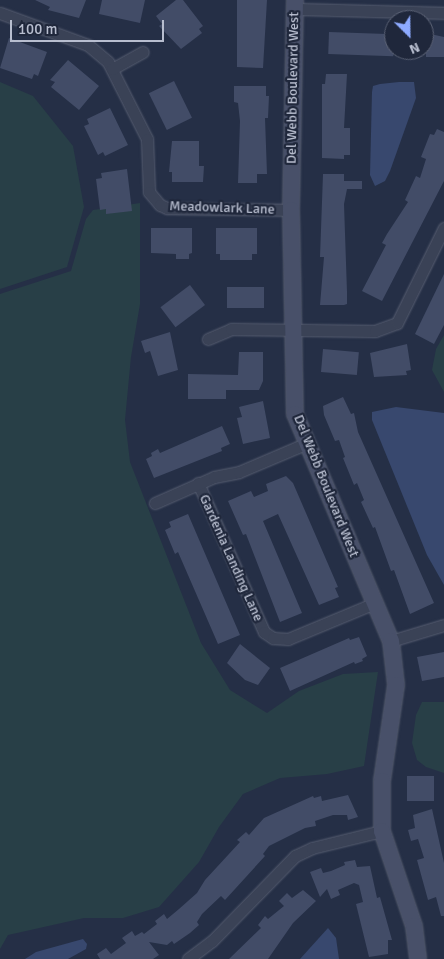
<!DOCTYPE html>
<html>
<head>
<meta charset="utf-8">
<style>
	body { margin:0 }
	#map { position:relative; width:444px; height:959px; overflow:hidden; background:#252f46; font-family:Signika,sans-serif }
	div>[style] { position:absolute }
	.green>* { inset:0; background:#283f47 }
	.water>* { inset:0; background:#38486e }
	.building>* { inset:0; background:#424c67; transform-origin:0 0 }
	.roads { filter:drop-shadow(0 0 1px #565d70) drop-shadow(0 0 1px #565d70) }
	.street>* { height:11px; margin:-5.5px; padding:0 5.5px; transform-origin:5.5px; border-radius:5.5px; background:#3a4256 }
	.secondary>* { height:16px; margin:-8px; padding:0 8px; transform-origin:8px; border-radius:8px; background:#485069 }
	span { translate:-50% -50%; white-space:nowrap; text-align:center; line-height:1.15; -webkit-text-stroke:4.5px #1f273b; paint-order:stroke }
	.street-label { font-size:14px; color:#b8becf }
	.north { position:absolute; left:384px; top:10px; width:50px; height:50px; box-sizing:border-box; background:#1f273b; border:1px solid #5c6376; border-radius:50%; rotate:157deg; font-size:14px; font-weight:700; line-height:20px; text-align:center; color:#b8becf }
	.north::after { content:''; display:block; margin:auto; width:18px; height:22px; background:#8daaff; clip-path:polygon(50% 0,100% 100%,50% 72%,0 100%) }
	.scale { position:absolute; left:10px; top:20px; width:154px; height:22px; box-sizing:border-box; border:2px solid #b8becf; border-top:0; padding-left:6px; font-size:15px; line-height:18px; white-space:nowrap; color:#b8becf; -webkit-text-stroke:4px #1f273b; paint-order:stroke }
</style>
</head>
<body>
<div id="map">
	<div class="green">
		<div style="clip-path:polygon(0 82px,33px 96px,73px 146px,84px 207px,67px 267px,0 289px)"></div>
		<div style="clip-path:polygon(140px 203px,140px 304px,131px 357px,125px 420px,130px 462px,170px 564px,201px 643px,230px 690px,267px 713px,299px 691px,343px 674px,378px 672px,364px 766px,327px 774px,280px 778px,243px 794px,219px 827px,199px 862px,159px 907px,123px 918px,84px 918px,8px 935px,0 949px,0 294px,71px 271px,86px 219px,93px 210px)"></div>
		<div style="clip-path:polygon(444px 335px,444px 392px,432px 370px,436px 349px)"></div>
		<div style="clip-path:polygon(422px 702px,444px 702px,444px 773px,426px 767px,417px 760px,412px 743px,416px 715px)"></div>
	</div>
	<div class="water">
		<div style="clip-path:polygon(399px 82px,414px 82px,416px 98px,390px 171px,385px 181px,375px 186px,370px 175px,372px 92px,373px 86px,380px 84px)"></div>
		<div style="clip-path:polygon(396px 407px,444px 413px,444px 585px,427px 555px,372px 420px,372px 412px)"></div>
		<div style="clip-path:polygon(328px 928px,336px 938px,339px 959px,300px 959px)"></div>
		<div style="clip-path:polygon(83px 939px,87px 944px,86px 949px,68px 959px,25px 959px,36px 952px)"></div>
	</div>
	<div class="building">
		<div style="clip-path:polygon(35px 0,86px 0,79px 18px,48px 10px,50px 7px)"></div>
		<div style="clip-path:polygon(102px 0,145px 0,140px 23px,99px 14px)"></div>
		<div style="clip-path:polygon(176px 0,183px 0,203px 26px,199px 29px,202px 33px,181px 49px,159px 26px,162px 24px,156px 16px)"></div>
		<div style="clip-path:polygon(237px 0,267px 0,263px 68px,237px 67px)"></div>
		<div style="left:329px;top:32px;width:65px;height:22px;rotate:2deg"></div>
		<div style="clip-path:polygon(426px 33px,444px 37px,444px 57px,426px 57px)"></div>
		<div style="clip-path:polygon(9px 38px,47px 52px,38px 76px,34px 74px,32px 79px,0 68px)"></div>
		<div style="clip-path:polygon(68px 60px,99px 86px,79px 110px,51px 87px,55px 82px,50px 80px)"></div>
		<div style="clip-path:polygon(326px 74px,347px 74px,344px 128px,350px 128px,350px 155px,344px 155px,344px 159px,322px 158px,322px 84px,325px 84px)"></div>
		<div style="left:174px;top:81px;width:41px;height:28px;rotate:64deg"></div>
		<div style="clip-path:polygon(234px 86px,266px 86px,266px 96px,269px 96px,268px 118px,265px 118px,267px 174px,257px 174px,257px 183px,238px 183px,240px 121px,238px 103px,234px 102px)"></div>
		<div style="clip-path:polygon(110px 108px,128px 145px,105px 156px,103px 152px,98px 155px,84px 126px,89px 124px,87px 119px)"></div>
		<div style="clip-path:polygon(437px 129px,444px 132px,444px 181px,382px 301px,362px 291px,386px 245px,382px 243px,387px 234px,408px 202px,405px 200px,416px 176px,420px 178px,426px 159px,421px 157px,430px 134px,434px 135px)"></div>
		<div style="clip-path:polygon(172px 141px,199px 141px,199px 166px,204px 166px,203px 182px,172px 182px,172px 172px,169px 172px)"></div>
		<div style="clip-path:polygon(127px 169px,132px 211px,106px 214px,106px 209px,100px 210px,96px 179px,102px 178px,101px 173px)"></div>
		<div style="clip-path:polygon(323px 174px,344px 174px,344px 181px,362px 181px,362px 189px,347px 189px,344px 204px,347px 292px,347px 304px,344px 305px,320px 305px,324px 257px,320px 257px)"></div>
		<div style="clip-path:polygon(151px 228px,192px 228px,192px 253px,189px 254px,189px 259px,176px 259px,176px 254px,151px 253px)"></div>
		<div style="clip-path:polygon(216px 228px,257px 228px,257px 254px,252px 254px,252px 260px,220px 260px,220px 254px,216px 254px)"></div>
		<div style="clip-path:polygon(444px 274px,444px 325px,434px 344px,415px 334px)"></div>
		<div style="left:190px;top:285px;width:25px;height:37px;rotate:53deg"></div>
		<div style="left:227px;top:287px;width:37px;height:21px"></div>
		<div style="clip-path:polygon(170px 332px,178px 370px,158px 376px,150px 351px,145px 353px,141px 341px)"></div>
		<div style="clip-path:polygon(407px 344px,411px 370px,406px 371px,407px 375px,374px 377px,370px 353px)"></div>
		<div style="left:323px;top:349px;width:36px;height:23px;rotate:5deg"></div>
		<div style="clip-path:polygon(239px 352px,263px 352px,263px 381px,259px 390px,226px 390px,226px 399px,188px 399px,188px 374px,238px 375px)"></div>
		<div style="clip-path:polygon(343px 397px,351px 414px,354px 413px,358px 432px,434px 603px,410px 614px,394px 570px,391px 571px,375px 527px,373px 528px,361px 502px,364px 500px,357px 483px,354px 485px,343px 458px,345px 457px,339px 440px,335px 441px,324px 415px,323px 406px)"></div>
		<div style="clip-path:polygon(263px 401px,270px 438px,243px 444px,237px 418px,242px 417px,239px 407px)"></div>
		<div style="clip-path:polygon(222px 426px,230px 444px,221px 448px,222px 451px,154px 478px,146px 459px,152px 456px,151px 453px,158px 449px,160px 453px)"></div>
		<div style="clip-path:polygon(286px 476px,293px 483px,338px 587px,335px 588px,339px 597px,319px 605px,278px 514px,263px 521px,302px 613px,280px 622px,246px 534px,243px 535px,228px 501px,251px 491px,254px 497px,268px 491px,266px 484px)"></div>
		<div style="clip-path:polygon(188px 514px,240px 635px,218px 644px,178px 552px,175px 554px,165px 530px,171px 527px,169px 522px)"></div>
		<div style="clip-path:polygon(359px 637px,367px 656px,362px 659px,363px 661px,355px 664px,354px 662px,290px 691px,280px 668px,349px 638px,350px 640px)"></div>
		<div style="clip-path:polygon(240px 644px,270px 668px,258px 685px,245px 680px,227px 663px)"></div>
		<div style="clip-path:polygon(444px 652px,444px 677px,422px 681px,417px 657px)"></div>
		<div style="left:407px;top:776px;width:27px;height:25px"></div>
		<div style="clip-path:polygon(348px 795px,358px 817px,348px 820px,347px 815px,333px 815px,315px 821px,316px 826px,305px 828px,269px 846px,263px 854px,265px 856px,225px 900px,221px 896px,202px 914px,197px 922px,199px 925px,190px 933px,174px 944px,172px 941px,167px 945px,149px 942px,159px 955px,153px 959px,100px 959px,97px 954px,106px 948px,111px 954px,126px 943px,122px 938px,132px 931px,135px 936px,142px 932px,144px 934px,157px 924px,155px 921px,164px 914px,167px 919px,179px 909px,197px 893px,205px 880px,240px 842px,237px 840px,246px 832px,249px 835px,264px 818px,313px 796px,314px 798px,321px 796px,322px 801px)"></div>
		<div style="clip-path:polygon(432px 809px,444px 863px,444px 916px,441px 916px,436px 897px,428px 900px,425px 889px,417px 860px,424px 858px,418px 839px,411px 841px,408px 830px,415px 828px,413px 815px)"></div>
		<div style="clip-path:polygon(355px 860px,357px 867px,370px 866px,377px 898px,380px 897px,392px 940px,388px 940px,388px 954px,369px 957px,356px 904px,363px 902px,359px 885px,354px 883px,338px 890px,340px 895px,331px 899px,327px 889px,320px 897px,310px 872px,321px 868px,323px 873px,331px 871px,345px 865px,344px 862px)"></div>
		<div style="clip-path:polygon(303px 890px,316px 901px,293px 923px,268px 959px,229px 959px,261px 928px,258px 925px,265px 916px,268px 919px,284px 906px,279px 901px,287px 893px,292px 898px)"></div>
	</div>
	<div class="roads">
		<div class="street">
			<div style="left:295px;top:9px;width:149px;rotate:1.5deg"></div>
			<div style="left:0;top:13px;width:94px;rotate:20deg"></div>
			<div style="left:88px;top:45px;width:26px;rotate:40deg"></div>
			<div style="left:108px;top:62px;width:86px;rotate:63.1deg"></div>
			<div style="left:147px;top:139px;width:53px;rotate:87.8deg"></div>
			<div style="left:149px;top:192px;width:17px;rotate:50deg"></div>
			<div style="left:160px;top:205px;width:8px;rotate:23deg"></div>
			<div style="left:167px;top:208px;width:124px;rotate:0.9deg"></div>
			<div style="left:112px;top:69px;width:35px;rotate:-29deg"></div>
			<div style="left:208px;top:339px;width:25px;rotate:-23deg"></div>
			<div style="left:231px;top:329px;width:144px;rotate:0.8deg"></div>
			<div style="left:375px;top:331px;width:23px;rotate:-20deg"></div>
			<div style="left:397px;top:323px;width:106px;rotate:-63.7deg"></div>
			<div style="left:198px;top:483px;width:163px;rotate:66.1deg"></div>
			<div style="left:264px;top:632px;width:11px;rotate:34deg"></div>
			<div style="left:273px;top:638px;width:15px;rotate:4deg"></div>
			<div style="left:288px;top:639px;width:94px;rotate:-22.5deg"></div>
			<div style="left:155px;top:503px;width:64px;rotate:-23.8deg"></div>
			<div style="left:214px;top:477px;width:25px;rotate:-11deg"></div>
			<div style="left:239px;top:472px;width:72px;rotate:-23deg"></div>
			<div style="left:391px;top:641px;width:55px;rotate:-16.8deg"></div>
			<div style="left:188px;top:959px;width:30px;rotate:-37deg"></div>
			<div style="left:212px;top:941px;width:119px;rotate:-45.7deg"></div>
			<div style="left:295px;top:856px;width:19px;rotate:-25deg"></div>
			<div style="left:312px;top:848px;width:72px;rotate:-13.7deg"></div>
		</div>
		<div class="secondary">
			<div style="left:295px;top:0;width:210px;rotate:91.1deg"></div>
			<div style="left:291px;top:210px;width:204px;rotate:88.9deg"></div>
			<div style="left:295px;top:414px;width:246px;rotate:67.1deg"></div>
			<div style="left:391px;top:641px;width:44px;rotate:83.5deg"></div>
			<div style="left:396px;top:685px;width:97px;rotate:98.3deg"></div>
			<div style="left:382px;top:781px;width:50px;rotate:90deg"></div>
			<div style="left:382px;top:831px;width:100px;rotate:71.4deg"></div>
			<div style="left:414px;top:926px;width:33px;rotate:83deg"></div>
		</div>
	</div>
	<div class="street-label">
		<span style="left:293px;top:88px;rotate:-89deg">Del Webb Boulevard West</span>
		<span style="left:222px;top:208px;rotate:2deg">Meadowlark Lane</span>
		<span style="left:326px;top:486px;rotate:68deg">Del Webb Boulevard West</span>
		<span style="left:231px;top:558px;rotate:66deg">Gardenia Landing Lane</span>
	</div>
	<div class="north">N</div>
	<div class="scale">100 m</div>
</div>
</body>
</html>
